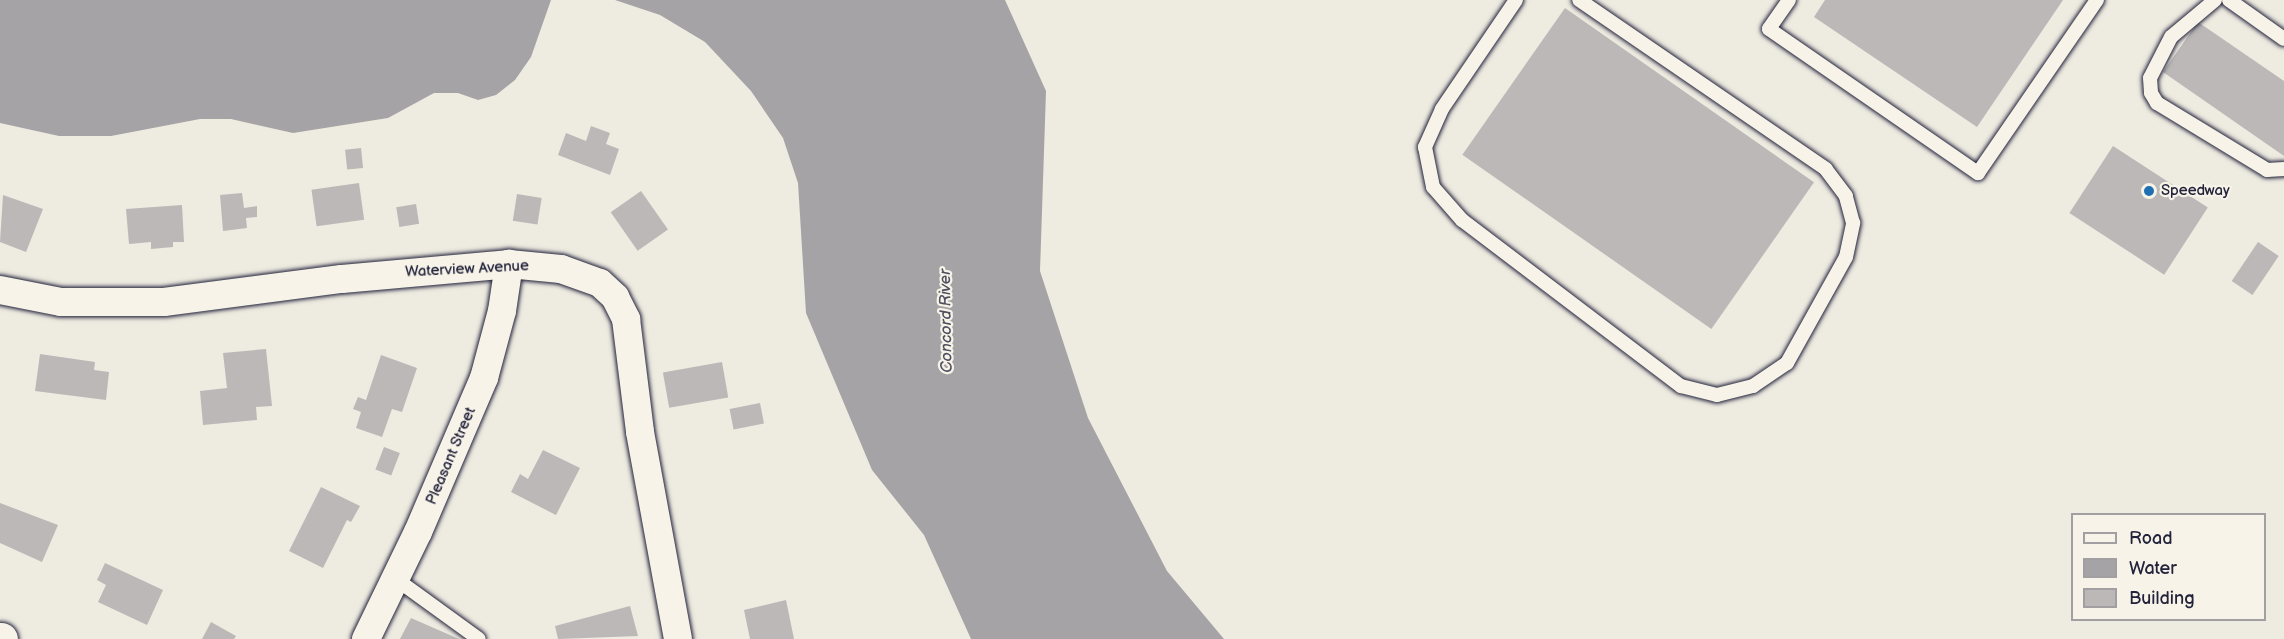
<!DOCTYPE html>
<html>
<head>
<meta charset="utf-8">
<style>
	body { margin:0 }
	#map { position:relative; width:2284px; height:639px; overflow:hidden; background:#eeebe1; font-family:"Balsamiq Sans",sans-serif }
	div>[style] { position:absolute }
	.water>* { inset:0; background:#a6a3a6 }
	.building>* { inset:0; background:#bbb8b7; transform-origin:0 0 }
	.roads { filter:drop-shadow(0 0 2px #22223b) drop-shadow(0 0 2px #22223b) }
	.service>* { height:14px; margin:-7px; padding:0 7px; transform-origin:7px; border-radius:7px; background:#f7f3e8 }
	.minor>* { height:28px; margin:-14px; padding:0 14px; transform-origin:14px; border-radius:14px; background:#f7f3e8 }
	.tertiary>* { height:33px; margin:-16.5px; padding:0 16.5px; transform-origin:16.5px; border-radius:16.5px; background:#f7f3e8 }
	.dots>* { width:16px; height:16px; translate:-50% -50%; box-sizing:border-box; border:3px solid #f7f3e8; border-radius:50% }
	span { translate:-50% -50%; white-space:nowrap; text-align:center; line-height:1.15; -webkit-text-stroke:4.5px #f7f3e8; paint-order:stroke }
	.poi-label { font-size:15px; color:#22223b }
	.left { translate:0 -50%; text-align:left }
	.street-label { font-size:15px; color:#22223b }
	.water-label { font-size:16px; color:#504f60; font-style:italic }
	.legend { position:absolute; left:2071px; top:513px; width:195px; height:108px; box-sizing:border-box; background:#f7f3e8; border:2px solid #a29fa3; margin:0; padding:8px 10px; list-style:none; font-size:18px; color:#22223b }
	.legend li { display:flex; align-items:center; gap:12px; height:30px }
	.legend b { width:30px; border:2px solid #a29fa3 }
</style>
</head>
<body>
<div id="map">
	<div class="water">
		<div style="clip-path:polygon(0 0,551px 0,531px 57px,515px 80px,496px 95px,478px 100px,458px 93px,434px 93px,388px 118px,293px 133px,231px 119px,200px 119px,111px 136px,59px 136px,0 123px)"></div>
		<div style="clip-path:polygon(615px 0,1005px 0,1046px 91px,1040px 271px,1088px 418px,1167px 571px,1224px 639px,971px 639px,924px 535px,872px 470px,806px 313px,798px 183px,783px 138px,751px 91px,705px 42px,660px 15px)"></div>
	</div>
	<div class="building">
		<div style="clip-path:polygon(1825px 0,2063px 0,1977px 127px,1814px 17px)"></div>
		<div style="left:1565px;top:8px;width:304px;height:179px;rotate:35deg"></div>
		<div style="clip-path:polygon(2198px 22px,2284px 81px,2284px 156px,2163px 72px)"></div>
		<div style="clip-path:polygon(591px 126px,610px 133px,606px 144px,619px 149px,610px 175px,558px 155px,566px 133px,586px 141px)"></div>
		<div style="left:2113px;top:146px;width:113px;height:80px;rotate:33deg"></div>
		<div style="left:361px;top:148px;width:20px;height:16px;rotate:84deg"></div>
		<div style="left:359px;top:183px;width:37px;height:48px;rotate:82deg"></div>
		<div style="left:641px;top:191px;width:47px;height:37px;rotate:55deg"></div>
		<div style="clip-path:polygon(242px 193px,244px 208px,257px 206px,257px 217px,246px 218px,247px 228px,223px 231px,220px 195px)"></div>
		<div style="left:517px;top:194px;width:25px;height:27px;rotate:9deg"></div>
		<div style="clip-path:polygon(3px 195px,43px 209px,26px 252px,0 242px)"></div>
		<div style="left:416px;top:204px;width:20px;height:20px;rotate:81deg"></div>
		<div style="clip-path:polygon(182px 205px,184px 242px,173px 242px,173px 247px,151px 249px,151px 242px,129px 244px,126px 209px)"></div>
		<div style="left:2258px;top:242px;width:25px;height:47px;rotate:34deg"></div>
		<div style="clip-path:polygon(266px 349px,272px 406px,256px 407px,257px 420px,203px 425px,200px 391px,227px 388px,223px 353px)"></div>
		<div style="clip-path:polygon(40px 354px,95px 362px,94px 370px,109px 372px,106px 400px,35px 391px)"></div>
		<div style="clip-path:polygon(381px 355px,417px 368px,402px 412px,392px 409px,382px 437px,356px 428px,361px 412px,353px 409px,358px 397px,366px 400px)"></div>
		<div style="left:722px;top:362px;width:36px;height:60px;rotate:80deg"></div>
		<div style="left:760px;top:403px;width:21px;height:31px;rotate:79deg"></div>
		<div style="left:384px;top:447px;width:17px;height:24px;rotate:21deg"></div>
		<div style="clip-path:polygon(543px 450px,580px 468px,556px 515px,511px 492px,520px 474px,528px 479px)"></div>
		<div style="clip-path:polygon(321px 487px,360px 506px,351px 522px,347px 520px,323px 568px,289px 551px)"></div>
		<div style="clip-path:polygon(0 503px,58px 525px,42px 562px,0 543px)"></div>
		<div style="clip-path:polygon(105px 563px,163px 590px,147px 625px,98px 602px,106px 585px,97px 580px)"></div>
		<div style="clip-path:polygon(786px 600px,794px 639px,750px 639px,744px 610px)"></div>
		<div style="clip-path:polygon(630px 606px,638px 636px,558px 639px,555px 626px)"></div>
		<div style="clip-path:polygon(411px 618px,459px 639px,400px 639px)"></div>
		<div style="clip-path:polygon(211px 622px,236px 636px,234px 639px,202px 639px)"></div>
	</div>
	<div class="roads">
		<div class="service">
			<div style="left:1516px;top:0;width:132px;rotate:124.2deg"></div>
			<div style="left:1442px;top:109px;width:42px;rotate:114.1deg"></div>
			<div style="left:1425px;top:147px;width:41px;rotate:78.7deg"></div>
			<div style="left:1433px;top:187px;width:44px;rotate:48.7deg"></div>
			<div style="left:1462px;top:220px;width:275px;rotate:37.2deg"></div>
			<div style="left:1681px;top:386px;width:37px;rotate:14deg"></div>
			<div style="left:1717px;top:395px;width:37px;rotate:-14deg"></div>
			<div style="left:1753px;top:386px;width:41px;rotate:-34.1deg"></div>
			<div style="left:1787px;top:363px;width:121px;rotate:-60.9deg"></div>
			<div style="left:1846px;top:257px;width:35px;rotate:-78deg"></div>
			<div style="left:1853px;top:223px;width:28px;rotate:-105deg"></div>
			<div style="left:1846px;top:196px;width:34px;rotate:-127deg"></div>
			<div style="left:1826px;top:169px;width:299px;rotate:-145.6deg"></div>
			<div style="left:1789px;top:0;width:35px;rotate:125deg"></div>
			<div style="left:1769px;top:29px;width:254px;rotate:34.6deg"></div>
			<div style="left:1978px;top:173px;width:210px;rotate:-55.5deg"></div>
			<div style="left:2215px;top:0;width:57px;rotate:139.9deg"></div>
			<div style="left:2171px;top:37px;width:46px;rotate:117.1deg"></div>
			<div style="left:2150px;top:78px;width:15px;rotate:86deg"></div>
			<div style="left:2151px;top:93px;width:12px;rotate:59deg"></div>
			<div style="left:2157px;top:103px;width:129px;rotate:31.3deg"></div>
			<div style="left:2267px;top:170px;width:17px;rotate:-3deg"></div>
			<div style="left:2229px;top:0;width:67px;rotate:35.3deg"></div>
			<div style="left:396px;top:579px;width:102px;rotate:35.9deg"></div>
		</div>
		<div class="minor">
			<div style="left:0;top:290px;width:62px;rotate:11.1deg"></div>
			<div style="left:61px;top:302px;width:103px"></div>
			<div style="left:164px;top:302px;width:179px;rotate:-7.4deg"></div>
			<div style="left:342px;top:279px;width:168px;rotate:-5.1deg"></div>
			<div style="left:509px;top:264px;width:52px;rotate:5.5deg"></div>
			<div style="left:561px;top:269px;width:41px;rotate:19.7deg"></div>
			<div style="left:600px;top:283px;width:21px;rotate:43deg"></div>
			<div style="left:615px;top:297px;width:25px;rotate:63deg"></div>
			<div style="left:626px;top:319px;width:114px;rotate:82.9deg"></div>
			<div style="left:640px;top:432px;width:210px;rotate:79.6deg"></div>
			<div style="left:366px;top:639px;width:119px;rotate:-64.1deg"></div>
			<div style="left:418px;top:532px;width:168px;rotate:-66.8deg"></div>
			<div style="left:484px;top:378px;width:69px;rotate:-75deg"></div>
			<div style="left:502px;top:311px;width:48px;rotate:-81.5deg"></div>
		</div>
		<div class="tertiary">
			<div style="left:0;top:639px;width:1px"></div>
		</div>
	</div>
	<div class="dots">
		<div style="left:2149px;top:191px;background:#1f6fb2"></div>
	</div>
	<div class="poi-label">
		<span class="left" style="left:2161px;top:191px">Speedway</span>
	</div>
	<div class="street-label">
		<span style="left:467px;top:269px;rotate:-3deg">Waterview Avenue</span>
		<span style="left:451px;top:456px;rotate:-67deg">Pleasant Street</span>
	</div>
	<div class="water-label">
		<span style="left:947px;top:321px;rotate:-91deg">Concord River</span>
	</div>
	<ul class="legend">
	<li><b style="height:8px;background:#f7f3e8"></b>Road</li>
	<li><b style="height:16px;background:#a6a3a6"></b>Water</li>
	<li><b style="height:16px;background:#bbb8b7"></b>Building</li>
	</ul>
</div>
</body>
</html>
